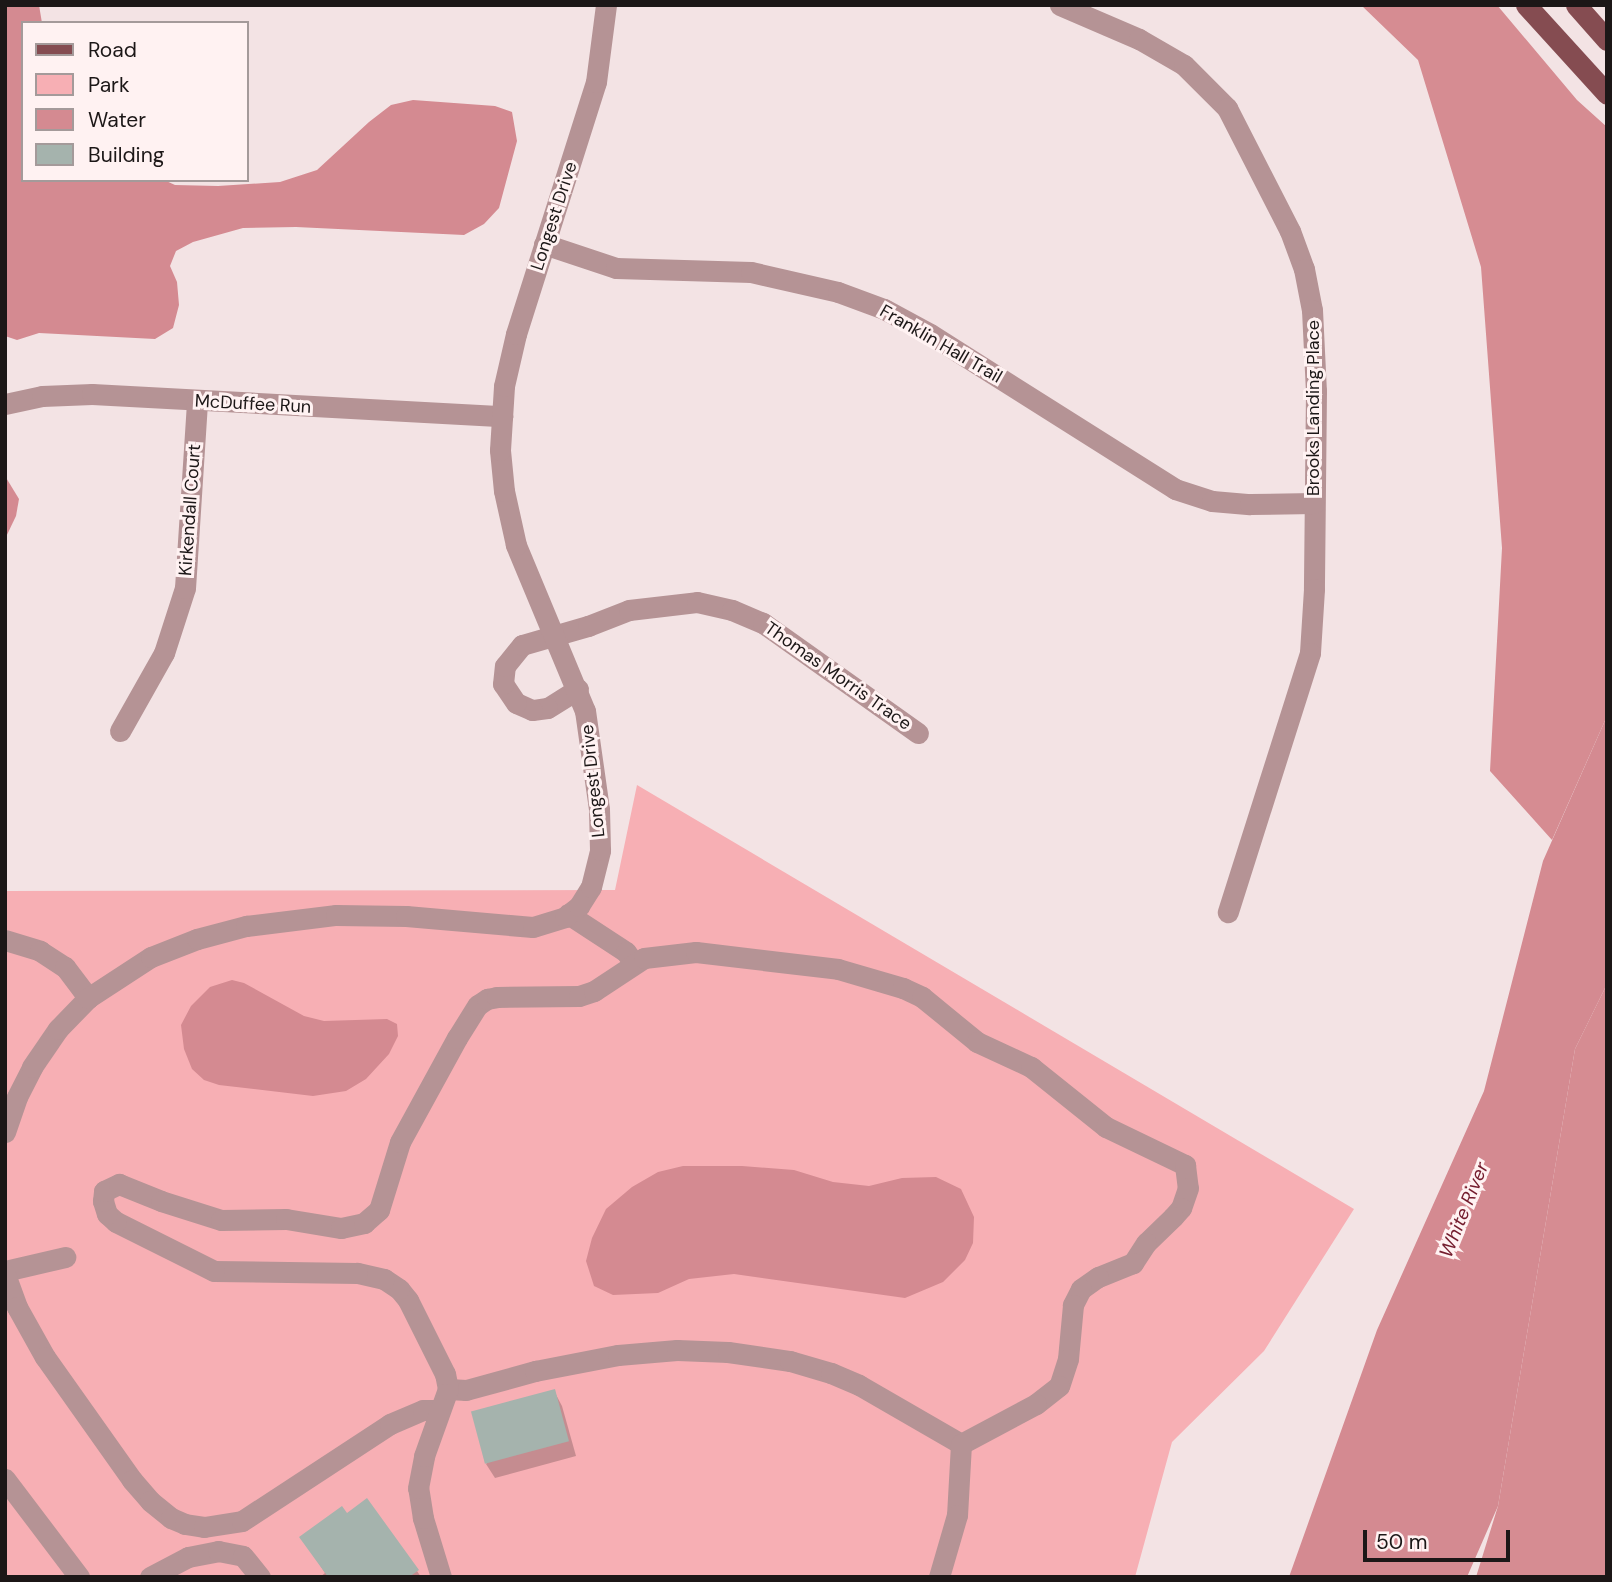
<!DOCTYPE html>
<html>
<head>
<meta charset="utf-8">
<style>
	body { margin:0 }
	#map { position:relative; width:1612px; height:1582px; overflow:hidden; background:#f3e3e4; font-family:"DM Sans",sans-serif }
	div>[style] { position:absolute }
	.green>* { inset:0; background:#f7afb4 }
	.forest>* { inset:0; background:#d68c92 }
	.water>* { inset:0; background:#d48a91 }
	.shadow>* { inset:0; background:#0003 }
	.building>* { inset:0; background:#a5b3ad; transform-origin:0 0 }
	.minor>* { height:21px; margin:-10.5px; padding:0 10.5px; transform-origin:10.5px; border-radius:10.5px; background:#b59395 }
	.major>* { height:21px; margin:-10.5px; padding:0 10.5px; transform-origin:10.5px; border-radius:10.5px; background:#854c51 }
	span { translate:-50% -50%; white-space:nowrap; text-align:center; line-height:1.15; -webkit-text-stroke:6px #fff2f2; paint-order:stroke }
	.street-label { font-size:18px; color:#1c1717 }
	.water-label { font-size:19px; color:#741c2d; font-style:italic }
	.frame { position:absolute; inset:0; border:7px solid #1c1717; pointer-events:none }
	.legend { position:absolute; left:21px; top:21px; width:228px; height:161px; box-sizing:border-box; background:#fff2f2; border:2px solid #a49a9a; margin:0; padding:9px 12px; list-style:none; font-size:21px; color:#1c1717 }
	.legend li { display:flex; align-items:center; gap:14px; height:35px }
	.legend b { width:35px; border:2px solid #a49a9a }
	.scale { position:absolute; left:1363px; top:1530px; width:147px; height:32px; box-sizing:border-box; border:4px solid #1c1717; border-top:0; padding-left:9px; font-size:21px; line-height:24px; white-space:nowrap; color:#1c1717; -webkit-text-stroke:5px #fff2f2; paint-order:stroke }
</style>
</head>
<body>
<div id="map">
	<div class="green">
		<div style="clip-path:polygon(637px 785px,1354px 1209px,1264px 1351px,1172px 1442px,1135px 1577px,5px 1577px,5px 891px,615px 890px)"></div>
	</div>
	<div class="forest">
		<div style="clip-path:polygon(1361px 5px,1497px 5px,1577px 100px,1607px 127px,1607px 716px,1552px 840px,1490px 771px,1502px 548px,1481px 267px,1418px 60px)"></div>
		<div style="clip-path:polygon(1607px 984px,1607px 1577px,1476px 1577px,1498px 1506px,1575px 1049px)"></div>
	</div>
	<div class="water">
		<div style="clip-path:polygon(5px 5px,39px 5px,42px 23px,23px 23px,23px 180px,164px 180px,175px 185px,218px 186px,280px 182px,317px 170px,369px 122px,391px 105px,413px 100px,495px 106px,512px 112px,517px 141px,499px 208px,484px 224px,464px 235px,296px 227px,243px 228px,193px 242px,176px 251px,170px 266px,177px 282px,179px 305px,173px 328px,155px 339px,39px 333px,17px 340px,5px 336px)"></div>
		<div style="clip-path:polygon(5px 476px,19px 499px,16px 516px,5px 539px)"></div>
		<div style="clip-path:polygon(1607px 716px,1607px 984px,1575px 1049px,1498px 1506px,1467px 1577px,1289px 1577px,1377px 1330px,1484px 1091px,1543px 861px)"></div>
		<div style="clip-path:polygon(232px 980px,244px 983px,304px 1016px,324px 1021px,387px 1019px,397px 1024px,398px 1036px,389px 1054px,366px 1079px,346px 1091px,313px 1096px,219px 1085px,204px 1080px,192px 1069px,184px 1049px,181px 1025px,191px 1006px,210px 987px)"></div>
		<div style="clip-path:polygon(683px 1166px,742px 1166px,794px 1170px,833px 1182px,869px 1186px,902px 1178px,936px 1177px,961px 1189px,974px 1217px,973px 1243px,965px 1260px,943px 1282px,905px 1298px,734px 1274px,689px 1279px,658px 1293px,613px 1295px,594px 1286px,586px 1261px,592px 1238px,606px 1209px,632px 1187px,658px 1172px)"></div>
	</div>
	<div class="shadow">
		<div style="clip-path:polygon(554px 1391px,562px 1406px,576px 1456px,495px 1478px,486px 1464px)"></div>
		<div style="clip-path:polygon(302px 1537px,417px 1571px,421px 1577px,320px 1577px,325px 1573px)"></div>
	</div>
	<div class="building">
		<div style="left:555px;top:1389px;width:54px;height:87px;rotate:75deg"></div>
		<div style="clip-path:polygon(367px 1498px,419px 1570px,409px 1577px,328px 1577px,299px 1537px,342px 1506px,347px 1513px)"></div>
	</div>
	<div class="minor">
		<div style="left:1060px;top:5px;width:86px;rotate:23.3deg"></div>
		<div style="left:1139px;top:39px;width:52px;rotate:30deg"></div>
		<div style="left:1184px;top:65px;width:61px;rotate:45deg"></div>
		<div style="left:1227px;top:108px;width:138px;rotate:62.9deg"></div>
		<div style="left:1290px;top:231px;width:40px;rotate:69.8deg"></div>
		<div style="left:1304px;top:269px;width:42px;rotate:79deg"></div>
		<div style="left:1312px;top:310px;width:81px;rotate:87.2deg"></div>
		<div style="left:1316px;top:391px;width:198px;rotate:90.6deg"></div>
		<div style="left:1314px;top:589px;width:64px;rotate:93.6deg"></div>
		<div style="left:1310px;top:653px;width:272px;rotate:107.6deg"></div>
		<div style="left:544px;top:244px;width:76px;rotate:18.4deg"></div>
		<div style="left:616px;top:268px;width:135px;rotate:1.7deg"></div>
		<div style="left:751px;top:272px;width:89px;rotate:12.9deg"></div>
		<div style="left:838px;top:292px;width:49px;rotate:20.3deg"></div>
		<div style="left:884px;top:309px;width:52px;rotate:28.5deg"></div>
		<div style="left:930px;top:334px;width:290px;rotate:32.3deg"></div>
		<div style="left:1175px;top:489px;width:39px;rotate:18deg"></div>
		<div style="left:1212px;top:501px;width:38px;rotate:5deg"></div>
		<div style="left:1250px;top:504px;width:64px;rotate:-0.9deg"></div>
		<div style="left:5px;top:404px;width:38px;rotate:-12deg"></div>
		<div style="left:42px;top:396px;width:50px;rotate:-2.3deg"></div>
		<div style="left:92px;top:394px;width:411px;rotate:3.1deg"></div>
		<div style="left:578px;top:689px;width:36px;rotate:148deg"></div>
		<div style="left:547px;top:708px;width:15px;rotate:172deg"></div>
		<div style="left:532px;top:710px;width:17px;rotate:-156deg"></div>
		<div style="left:516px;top:703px;width:23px;rotate:-124deg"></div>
		<div style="left:503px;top:684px;width:18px;rotate:-84deg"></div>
		<div style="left:505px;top:666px;width:27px;rotate:-51deg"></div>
		<div style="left:522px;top:645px;width:69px;rotate:-16.1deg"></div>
		<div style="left:588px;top:626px;width:44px;rotate:-21.3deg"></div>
		<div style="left:629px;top:610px;width:68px;rotate:-6.7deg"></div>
		<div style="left:697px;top:602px;width:36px;rotate:13deg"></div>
		<div style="left:732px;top:610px;width:34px;rotate:23deg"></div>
		<div style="left:763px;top:623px;width:190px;rotate:35.4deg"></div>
		<div style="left:120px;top:731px;width:90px;rotate:-60.6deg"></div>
		<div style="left:164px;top:653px;width:68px;rotate:-72.1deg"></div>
		<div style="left:185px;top:588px;width:187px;rotate:-86.3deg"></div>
		<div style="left:568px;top:914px;width:69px;rotate:33.2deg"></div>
		<div style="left:626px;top:952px;width:12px;rotate:55deg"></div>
		<div style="left:5px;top:940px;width:37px;rotate:17deg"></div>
		<div style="left:40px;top:951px;width:30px;rotate:33deg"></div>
		<div style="left:65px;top:967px;width:39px;rotate:53deg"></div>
		<div style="left:5px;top:1132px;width:37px;rotate:-71deg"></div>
		<div style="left:17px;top:1097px;width:34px;rotate:-63deg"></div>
		<div style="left:32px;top:1067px;width:46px;rotate:-55.6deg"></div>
		<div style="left:58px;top:1029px;width:43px;rotate:-45.9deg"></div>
		<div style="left:88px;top:998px;width:75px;rotate:-33.1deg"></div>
		<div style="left:151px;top:957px;width:49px;rotate:-21.4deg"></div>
		<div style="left:197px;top:939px;width:51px;rotate:-14.9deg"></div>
		<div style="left:246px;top:926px;width:91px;rotate:-7deg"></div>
		<div style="left:336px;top:915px;width:70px;rotate:0.8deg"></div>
		<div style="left:406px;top:916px;width:127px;rotate:5deg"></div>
		<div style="left:533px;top:927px;width:34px;rotate:-17deg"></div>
		<div style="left:565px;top:917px;width:18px;rotate:-38deg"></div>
		<div style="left:579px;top:906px;width:22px;rotate:-58deg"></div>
		<div style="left:591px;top:887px;width:38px;rotate:-76deg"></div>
		<div style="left:600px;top:850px;width:41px;rotate:-91.4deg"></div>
		<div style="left:599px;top:809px;width:99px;rotate:-98.1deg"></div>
		<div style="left:585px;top:711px;width:180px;rotate:-112.6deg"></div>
		<div style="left:516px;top:545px;width:55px;rotate:-102.5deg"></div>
		<div style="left:504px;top:491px;width:41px;rotate:-95.6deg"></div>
		<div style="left:500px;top:450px;width:64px;rotate:-86.4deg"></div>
		<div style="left:504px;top:386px;width:53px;rotate:-77deg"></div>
		<div style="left:516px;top:334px;width:264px;rotate:-72.4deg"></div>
		<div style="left:596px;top:82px;width:78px;rotate:-82.6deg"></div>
		<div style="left:5px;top:1271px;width:62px;rotate:-13.1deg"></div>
		<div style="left:5px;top:1274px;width:35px;rotate:70deg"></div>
		<div style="left:17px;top:1307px;width:57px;rotate:60.8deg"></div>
		<div style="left:45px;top:1357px;width:151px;rotate:54.7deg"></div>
		<div style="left:132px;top:1480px;width:28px;rotate:49deg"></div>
		<div style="left:150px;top:1501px;width:27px;rotate:39deg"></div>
		<div style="left:171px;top:1518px;width:15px;rotate:23deg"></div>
		<div style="left:185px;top:1524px;width:19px;rotate:9deg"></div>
		<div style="left:204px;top:1527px;width:38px;rotate:-9deg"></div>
		<div style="left:242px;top:1521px;width:177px;rotate:-33.2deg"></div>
		<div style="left:390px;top:1424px;width:36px;rotate:-23deg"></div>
		<div style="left:423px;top:1410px;width:16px"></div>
		<div style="left:448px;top:1389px;width:18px;rotate:3deg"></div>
		<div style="left:466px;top:1390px;width:72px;rotate:-15.4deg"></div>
		<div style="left:535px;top:1371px;width:85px;rotate:-10.9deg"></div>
		<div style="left:618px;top:1355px;width:59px;rotate:-4.8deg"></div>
		<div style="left:677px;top:1350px;width:51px;rotate:2.2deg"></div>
		<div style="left:728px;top:1352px;width:63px;rotate:8.3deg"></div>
		<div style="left:790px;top:1361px;width:43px;rotate:16.3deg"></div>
		<div style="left:831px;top:1373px;width:30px;rotate:23deg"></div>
		<div style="left:859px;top:1385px;width:118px;rotate:30deg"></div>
		<div style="left:5px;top:1479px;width:123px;rotate:52.9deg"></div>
		<div style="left:150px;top:1577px;width:43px;rotate:-27.8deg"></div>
		<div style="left:188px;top:1557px;width:31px;rotate:-11deg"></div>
		<div style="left:218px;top:1551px;width:25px;rotate:11deg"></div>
		<div style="left:243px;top:1556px;width:27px;rotate:51deg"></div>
		<div style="left:441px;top:1577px;width:62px;rotate:-107deg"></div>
		<div style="left:423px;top:1518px;width:30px;rotate:-99deg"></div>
		<div style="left:418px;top:1488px;width:33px;rotate:-79deg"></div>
		<div style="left:424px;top:1456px;width:71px;rotate:-70.3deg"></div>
		<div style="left:448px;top:1389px;width:15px;rotate:-101deg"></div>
		<div style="left:445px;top:1374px;width:83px;rotate:-116.6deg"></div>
		<div style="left:408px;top:1300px;width:14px;rotate:-129deg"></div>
		<div style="left:399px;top:1289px;width:18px;rotate:-146deg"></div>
		<div style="left:384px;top:1279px;width:28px;rotate:-167deg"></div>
		<div style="left:357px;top:1273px;width:143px;rotate:-179.2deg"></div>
		<div style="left:214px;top:1271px;width:110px;rotate:-153.4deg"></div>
		<div style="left:116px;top:1222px;width:12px;rotate:-138deg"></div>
		<div style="left:107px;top:1214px;width:14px;rotate:-107deg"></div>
		<div style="left:103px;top:1201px;width:10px;rotate:-84deg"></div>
		<div style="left:104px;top:1191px;width:17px;rotate:-25deg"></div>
		<div style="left:119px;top:1184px;width:45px;rotate:22deg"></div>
		<div style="left:161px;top:1201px;width:63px;rotate:17.6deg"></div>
		<div style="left:221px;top:1220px;width:65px;rotate:-0.9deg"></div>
		<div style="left:286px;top:1219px;width:56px;rotate:9.3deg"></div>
		<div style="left:341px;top:1228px;width:24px;rotate:-12deg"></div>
		<div style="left:364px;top:1223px;width:20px;rotate:-41deg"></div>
		<div style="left:379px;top:1210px;width:71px;rotate:-72.8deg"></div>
		<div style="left:400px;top:1142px;width:119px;rotate:-61.3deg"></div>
		<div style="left:457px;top:1038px;width:39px;rotate:-58deg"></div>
		<div style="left:478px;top:1005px;width:11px;rotate:-34deg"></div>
		<div style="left:487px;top:999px;width:10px;rotate:-11deg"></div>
		<div style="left:497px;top:997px;width:82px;rotate:-0.7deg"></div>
		<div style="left:579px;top:996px;width:16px;rotate:-18deg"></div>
		<div style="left:594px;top:991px;width:60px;rotate:-33.4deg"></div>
		<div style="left:644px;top:958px;width:52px;rotate:-6.6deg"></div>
		<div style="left:696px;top:952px;width:143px;rotate:6.8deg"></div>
		<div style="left:838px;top:969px;width:68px;rotate:16.3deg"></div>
		<div style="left:903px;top:988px;width:21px;rotate:25deg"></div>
		<div style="left:922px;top:997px;width:71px;rotate:39.3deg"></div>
		<div style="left:977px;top:1042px;width:60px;rotate:24.8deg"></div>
		<div style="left:1031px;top:1067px;width:96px;rotate:38.7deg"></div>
		<div style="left:1106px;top:1127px;width:88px;rotate:25.7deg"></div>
		<div style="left:1185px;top:1165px;width:23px;rotate:83deg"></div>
		<div style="left:1188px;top:1188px;width:21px;rotate:109deg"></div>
		<div style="left:1181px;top:1208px;width:12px;rotate:132deg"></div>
		<div style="left:1173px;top:1217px;width:37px;rotate:136deg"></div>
		<div style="left:1146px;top:1243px;width:24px;rotate:123deg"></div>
		<div style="left:1133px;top:1263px;width:38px;rotate:158deg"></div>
		<div style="left:1098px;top:1277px;width:21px;rotate:145deg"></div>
		<div style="left:1081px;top:1289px;width:18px;rotate:117deg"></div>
		<div style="left:1073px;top:1305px;width:54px;rotate:95.3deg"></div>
		<div style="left:1068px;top:1359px;width:28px;rotate:108deg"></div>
		<div style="left:1059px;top:1386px;width:29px;rotate:142deg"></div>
		<div style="left:1036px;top:1404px;width:85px;rotate:151.9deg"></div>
		<div style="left:961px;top:1444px;width:71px;rotate:93.2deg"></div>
		<div style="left:957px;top:1515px;width:65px;rotate:106.2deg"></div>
	</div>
	<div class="major">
		<div style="left:1526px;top:5px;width:120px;rotate:47.7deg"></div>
		<div style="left:1576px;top:5px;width:47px;rotate:48.5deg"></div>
	</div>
	<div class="street-label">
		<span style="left:554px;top:216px;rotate:-72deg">Longest Drive</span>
		<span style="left:941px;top:344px;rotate:30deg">Franklin Hall Trail</span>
		<span style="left:253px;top:404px;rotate:3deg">McDuffee Run</span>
		<span style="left:1313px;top:408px;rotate:-90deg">Brooks Landing Place</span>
		<span style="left:190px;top:510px;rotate:-86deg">Kirkendall Court</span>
		<span style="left:838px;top:676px;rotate:35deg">Thomas Morris Trace</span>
		<span style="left:593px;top:781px;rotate:-96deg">Longest Drive</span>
	</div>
	<div class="water-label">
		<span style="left:1464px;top:1210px;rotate:-68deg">White River</span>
	</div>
	<div class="frame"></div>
	<ul class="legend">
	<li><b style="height:9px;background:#854c51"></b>Road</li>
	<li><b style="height:19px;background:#f7afb4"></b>Park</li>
	<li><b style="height:19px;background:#d48a91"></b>Water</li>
	<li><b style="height:19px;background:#a5b3ad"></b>Building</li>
	</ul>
	<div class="scale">50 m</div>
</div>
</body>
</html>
